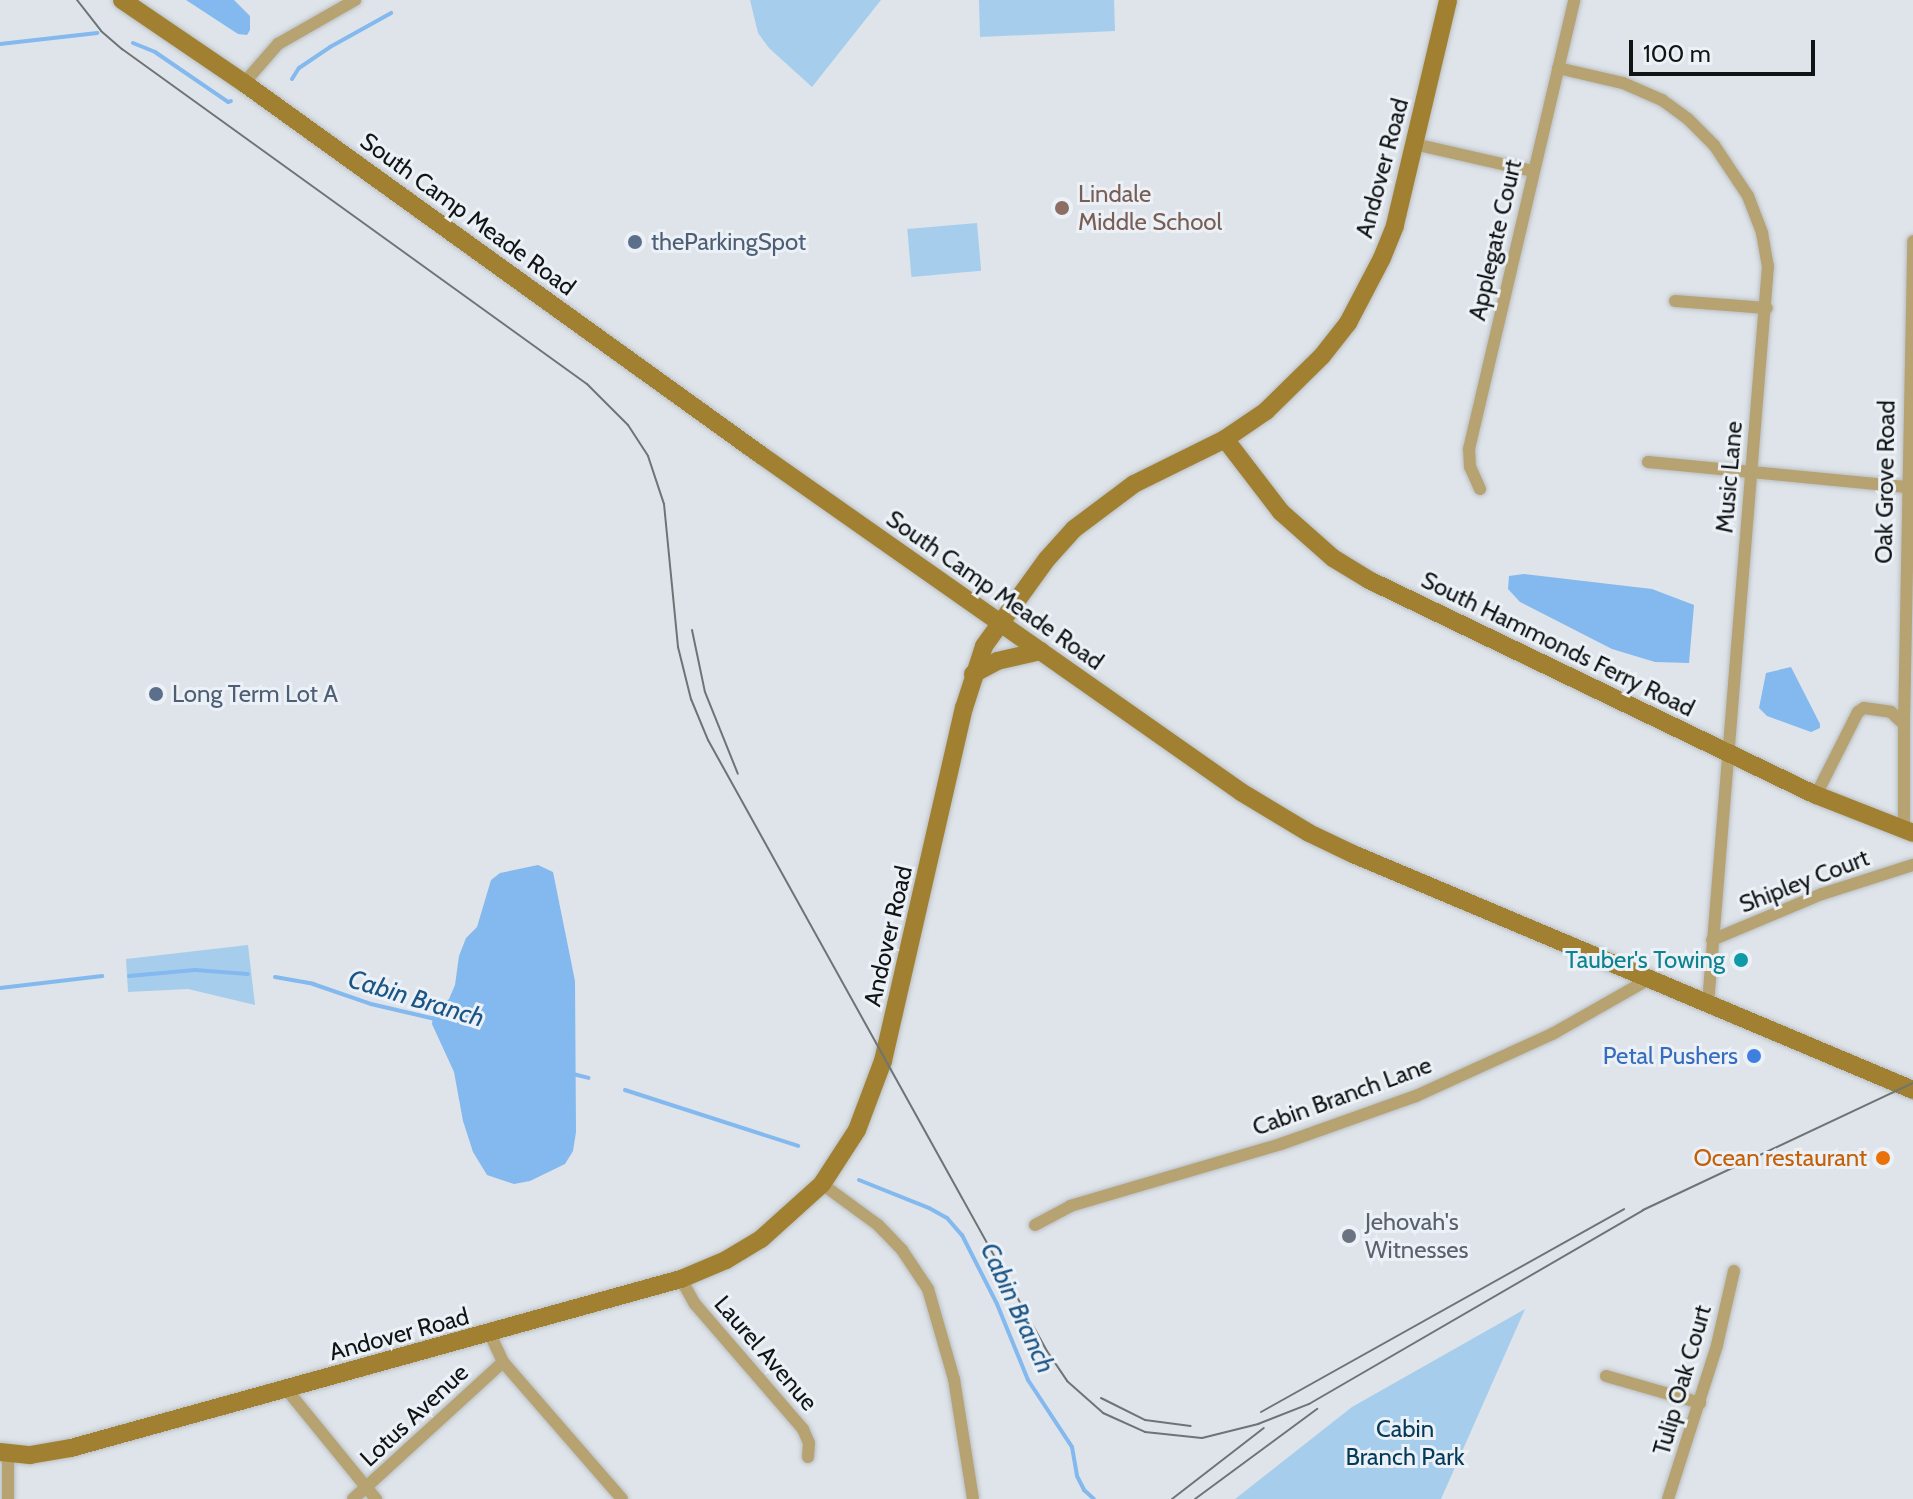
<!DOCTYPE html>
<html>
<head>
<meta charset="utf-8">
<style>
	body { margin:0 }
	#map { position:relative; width:1913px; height:1499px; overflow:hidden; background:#dee4e9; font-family:Cabin,sans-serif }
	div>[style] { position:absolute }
	.green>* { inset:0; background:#a6ceec; transform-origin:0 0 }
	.water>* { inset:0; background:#83b9ee }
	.stream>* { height:4px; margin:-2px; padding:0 2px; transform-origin:2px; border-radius:2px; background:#83b9ee }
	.roads { filter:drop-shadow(0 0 2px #b9bfc3) drop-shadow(0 0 2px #b9bfc3) }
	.street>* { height:12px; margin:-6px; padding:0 6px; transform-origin:6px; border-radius:6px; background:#b7a272 }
	.secondary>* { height:18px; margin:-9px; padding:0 9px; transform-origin:9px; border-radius:9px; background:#a18131 }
	.tram>* { height:2px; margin:-1px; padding:0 1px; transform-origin:1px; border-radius:1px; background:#6e7375 }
	.dots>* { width:22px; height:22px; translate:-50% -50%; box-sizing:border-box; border:4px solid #ebf1f6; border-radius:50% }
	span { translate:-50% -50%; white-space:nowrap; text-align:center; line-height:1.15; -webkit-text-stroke:6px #ebf1f6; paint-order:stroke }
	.street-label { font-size:24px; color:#111415 }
	.education-label { font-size:24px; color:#785e54 }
	.left { translate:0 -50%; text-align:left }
	.service-label { font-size:24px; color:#4e5e75 }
	.culture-label { font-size:24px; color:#0d838f }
	.right { translate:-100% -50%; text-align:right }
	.shop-label { font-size:24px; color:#366cbe }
	.food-label { font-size:24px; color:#c56008 }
	.worship-label { font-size:24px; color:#5b616d }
	.park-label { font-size:24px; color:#043a59 }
	.water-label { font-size:26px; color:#1b5586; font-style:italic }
	.scale { position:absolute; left:1629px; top:40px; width:186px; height:36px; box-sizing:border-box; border:4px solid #111415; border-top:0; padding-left:10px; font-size:24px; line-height:28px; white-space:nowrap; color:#111415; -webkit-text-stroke:6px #ebf1f6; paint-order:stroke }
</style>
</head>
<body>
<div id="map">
	<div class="green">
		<div style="clip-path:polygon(750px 0,881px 0,812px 87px,769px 48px,758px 33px)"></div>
		<div style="clip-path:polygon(979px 0,1114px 0,1115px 31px,980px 37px)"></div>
		<div style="left:977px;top:223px;width:48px;height:70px;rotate:85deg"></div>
		<div style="clip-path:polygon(248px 945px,255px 1005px,188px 989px,128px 992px,126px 959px)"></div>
		<div style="clip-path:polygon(1525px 1309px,1441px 1499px,1235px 1499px,1352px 1407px)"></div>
	</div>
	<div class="water">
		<div style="clip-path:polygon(186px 0,234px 0,250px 16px,250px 30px,247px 35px,238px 34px)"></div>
		<div style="clip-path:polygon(1524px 574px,1652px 589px,1694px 605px,1689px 663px,1655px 662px,1612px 649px,1520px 602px,1508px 589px,1509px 576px)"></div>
		<div style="clip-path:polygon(1791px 667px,1820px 724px,1820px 728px,1811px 732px,1767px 716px,1759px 708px,1766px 673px)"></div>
		<div style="clip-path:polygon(538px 865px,553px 872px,575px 981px,576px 1132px,573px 1151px,565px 1164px,530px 1181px,514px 1184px,487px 1175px,473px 1152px,463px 1121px,454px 1072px,432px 1024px,433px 1015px,449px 999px,455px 985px,459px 956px,466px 938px,477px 927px,491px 880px,500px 873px)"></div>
	</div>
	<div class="stream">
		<div style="left:133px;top:43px;width:24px;rotate:22deg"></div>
		<div style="left:155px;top:52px;width:88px;rotate:34.4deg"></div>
		<div style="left:228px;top:102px;width:3px;rotate:-18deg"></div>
		<div style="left:0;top:44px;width:98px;rotate:-6.5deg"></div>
		<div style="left:292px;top:79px;width:13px;rotate:-58deg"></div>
		<div style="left:299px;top:68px;width:37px;rotate:-34deg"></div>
		<div style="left:330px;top:47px;width:70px;rotate:-29.1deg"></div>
		<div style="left:129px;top:976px;width:66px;rotate:-5.2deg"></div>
		<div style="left:195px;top:970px;width:53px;rotate:4.3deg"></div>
		<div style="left:275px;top:977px;width:39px;rotate:10deg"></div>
		<div style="left:313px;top:984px;width:61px;rotate:19deg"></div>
		<div style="left:371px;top:1004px;width:66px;rotate:13.2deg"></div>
		<div style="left:0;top:988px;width:103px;rotate:-6.7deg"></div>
		<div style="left:573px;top:1074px;width:16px;rotate:14deg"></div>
		<div style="left:625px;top:1090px;width:182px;rotate:17.9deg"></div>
		<div style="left:859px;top:1180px;width:75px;rotate:21.8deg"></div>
		<div style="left:929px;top:1208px;width:21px;rotate:29deg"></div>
		<div style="left:947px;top:1218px;width:23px;rotate:49deg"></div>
		<div style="left:962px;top:1235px;width:77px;rotate:63.1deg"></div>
		<div style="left:997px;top:1304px;width:82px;rotate:67.8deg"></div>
		<div style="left:1028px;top:1380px;width:80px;rotate:56.7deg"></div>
		<div style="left:1072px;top:1447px;width:29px;rotate:80deg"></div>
		<div style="left:1077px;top:1476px;width:16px;rotate:63deg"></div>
		<div style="left:1084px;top:1490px;width:13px;rotate:42deg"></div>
	</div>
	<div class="roads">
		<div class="street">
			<div style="left:1558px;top:68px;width:67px;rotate:13deg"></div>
			<div style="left:1623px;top:83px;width:43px;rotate:23.6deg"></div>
			<div style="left:1662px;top:100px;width:32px;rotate:36deg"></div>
			<div style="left:1688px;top:119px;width:37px;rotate:45deg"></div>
			<div style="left:1714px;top:145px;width:61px;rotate:56.3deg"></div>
			<div style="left:1748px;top:196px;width:40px;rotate:69deg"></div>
			<div style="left:1762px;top:233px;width:34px;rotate:80deg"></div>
			<div style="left:1768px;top:266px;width:739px;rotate:94.65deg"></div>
			<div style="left:244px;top:83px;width:52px;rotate:-48.9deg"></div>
			<div style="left:278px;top:44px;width:89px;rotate:-29.7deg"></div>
			<div style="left:1414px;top:144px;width:122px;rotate:12.8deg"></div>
			<div style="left:1675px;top:301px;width:92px;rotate:4.4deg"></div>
			<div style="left:1648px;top:462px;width:260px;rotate:5.5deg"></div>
			<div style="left:1480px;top:489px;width:24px;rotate:-114deg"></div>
			<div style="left:1470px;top:467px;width:18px;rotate:-93deg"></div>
			<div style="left:1469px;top:449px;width:461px;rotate:-76.8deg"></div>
			<div style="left:1904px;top:724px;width:483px;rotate:-88.9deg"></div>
			<div style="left:1816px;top:795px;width:93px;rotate:-63.2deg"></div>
			<div style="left:1858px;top:712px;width:7px;rotate:-34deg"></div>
			<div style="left:1864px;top:708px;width:27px;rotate:8deg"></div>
			<div style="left:1891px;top:712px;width:18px;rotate:43deg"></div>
			<div style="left:1904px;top:724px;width:106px;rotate:90deg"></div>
			<div style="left:1712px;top:940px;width:119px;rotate:-22.7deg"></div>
			<div style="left:1822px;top:894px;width:96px;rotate:-17.7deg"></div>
			<div style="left:822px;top:1184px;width:69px;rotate:36.2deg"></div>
			<div style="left:878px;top:1225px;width:35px;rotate:46deg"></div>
			<div style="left:902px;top:1250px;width:47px;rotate:56.3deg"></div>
			<div style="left:928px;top:1289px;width:94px;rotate:73.9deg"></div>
			<div style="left:954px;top:1379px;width:121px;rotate:81deg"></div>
			<div style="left:1035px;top:1225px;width:40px;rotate:-28deg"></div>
			<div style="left:1070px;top:1206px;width:220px;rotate:-16.4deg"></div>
			<div style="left:1281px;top:1144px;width:143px;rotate:-19.6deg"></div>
			<div style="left:1416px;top:1096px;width:152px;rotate:-24.5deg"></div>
			<div style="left:1554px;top:1033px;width:112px;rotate:-29.6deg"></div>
			<div style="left:681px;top:1279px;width:29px;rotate:61deg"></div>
			<div style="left:695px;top:1304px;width:165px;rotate:49.2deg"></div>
			<div style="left:803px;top:1429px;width:15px;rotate:67deg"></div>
			<div style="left:809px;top:1443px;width:14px;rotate:94deg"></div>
			<div style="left:490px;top:1334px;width:31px;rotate:65deg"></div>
			<div style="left:503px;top:1362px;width:181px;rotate:49deg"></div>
			<div style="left:1606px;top:1376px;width:98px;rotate:16deg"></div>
			<div style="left:287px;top:1390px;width:141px;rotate:50.8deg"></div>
			<div style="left:8px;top:1454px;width:45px;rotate:90deg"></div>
			<div style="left:353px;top:1499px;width:203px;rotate:-42.4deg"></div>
			<div style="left:1668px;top:1499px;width:162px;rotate:-72.3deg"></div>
			<div style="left:1717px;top:1345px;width:76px;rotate:-77.1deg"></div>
		</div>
		<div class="secondary">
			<div style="left:122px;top:0;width:148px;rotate:34.2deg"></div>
			<div style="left:244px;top:83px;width:637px;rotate:35.74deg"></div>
			<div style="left:761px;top:455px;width:586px;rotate:35.07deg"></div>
			<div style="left:1241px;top:792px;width:79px;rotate:31.1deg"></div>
			<div style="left:1309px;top:833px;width:49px;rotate:25.5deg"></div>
			<div style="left:1353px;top:854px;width:608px;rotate:22.85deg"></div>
			<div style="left:1225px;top:439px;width:92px;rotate:52.5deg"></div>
			<div style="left:1281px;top:512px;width:69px;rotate:41.5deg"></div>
			<div style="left:1333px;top:558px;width:42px;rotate:31.4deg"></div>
			<div style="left:1369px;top:580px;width:496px;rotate:25.7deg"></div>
			<div style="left:1816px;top:795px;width:104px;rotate:21.4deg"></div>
			<div style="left:973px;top:674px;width:27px;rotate:-28deg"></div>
			<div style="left:997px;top:661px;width:45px;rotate:-12.8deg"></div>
			<div style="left:0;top:1452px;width:30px;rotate:6deg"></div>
			<div style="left:30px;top:1455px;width:42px;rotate:-9.7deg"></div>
			<div style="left:71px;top:1448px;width:633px;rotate:-15.49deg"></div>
			<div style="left:681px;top:1279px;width:49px;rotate:-22.9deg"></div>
			<div style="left:726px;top:1260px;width:41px;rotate:-31deg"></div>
			<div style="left:761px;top:1239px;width:82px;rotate:-42deg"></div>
			<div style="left:822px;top:1184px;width:64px;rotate:-57.1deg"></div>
			<div style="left:857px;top:1130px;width:74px;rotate:-69.4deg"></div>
			<div style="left:883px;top:1061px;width:362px;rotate:-77.1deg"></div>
			<div style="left:964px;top:708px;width:65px;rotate:-72.1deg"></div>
			<div style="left:984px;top:646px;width:107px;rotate:-54.1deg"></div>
			<div style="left:1047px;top:559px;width:40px;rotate:-48deg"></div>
			<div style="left:1074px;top:529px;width:75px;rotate:-36.9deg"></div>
			<div style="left:1134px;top:484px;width:102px;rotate:-26.3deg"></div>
			<div style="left:1225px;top:439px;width:50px;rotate:-34.3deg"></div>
			<div style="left:1266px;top:411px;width:78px;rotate:-44.5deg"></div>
			<div style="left:1322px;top:356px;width:42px;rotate:-51.8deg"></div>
			<div style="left:1348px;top:323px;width:73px;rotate:-62.4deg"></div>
			<div style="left:1382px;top:258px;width:35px;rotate:-68deg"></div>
			<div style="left:1395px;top:225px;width:231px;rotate:-76.7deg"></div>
		</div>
	</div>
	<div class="tram">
		<div style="left:77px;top:0;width:39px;rotate:52deg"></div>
		<div style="left:101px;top:31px;width:28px;rotate:41deg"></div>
		<div style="left:122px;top:49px;width:573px;rotate:35.77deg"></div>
		<div style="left:587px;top:384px;width:58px;rotate:45deg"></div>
		<div style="left:628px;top:425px;width:37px;rotate:57deg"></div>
		<div style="left:648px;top:456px;width:51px;rotate:71.6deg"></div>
		<div style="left:664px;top:504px;width:144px;rotate:84.4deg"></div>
		<div style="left:678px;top:647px;width:54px;rotate:76deg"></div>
		<div style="left:691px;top:699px;width:44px;rotate:67.5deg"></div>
		<div style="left:708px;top:740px;width:699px;rotate:60.98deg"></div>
		<div style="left:1047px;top:1351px;width:36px;rotate:56deg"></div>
		<div style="left:1067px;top:1381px;width:48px;rotate:41.6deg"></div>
		<div style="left:1103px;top:1413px;width:46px;rotate:24.3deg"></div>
		<div style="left:1145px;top:1432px;width:57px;rotate:6deg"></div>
		<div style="left:1202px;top:1438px;width:58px;rotate:-14deg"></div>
		<div style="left:1258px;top:1424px;width:55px;rotate:-21.4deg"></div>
		<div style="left:1309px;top:1404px;width:386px;rotate:-30.1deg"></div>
		<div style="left:1643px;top:1210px;width:298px;rotate:-25.2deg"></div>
		<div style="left:692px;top:630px;width:63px;rotate:78.2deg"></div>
		<div style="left:705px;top:692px;width:88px;rotate:68.1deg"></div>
		<div style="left:1101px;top:1398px;width:49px;rotate:26.6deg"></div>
		<div style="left:1145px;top:1420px;width:46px;rotate:7.4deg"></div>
		<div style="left:1261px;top:1412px;width:416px;rotate:-29.2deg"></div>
		<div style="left:1172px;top:1499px;width:116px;rotate:-37.7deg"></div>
		<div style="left:1195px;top:1499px;width:152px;rotate:-36.4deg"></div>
	</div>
	<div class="dots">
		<div style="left:1062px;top:208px;background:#8d6e63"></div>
		<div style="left:635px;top:242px;background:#5c6f8a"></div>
		<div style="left:156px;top:694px;background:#5c6f8a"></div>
		<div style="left:1741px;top:960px;background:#0f9aa8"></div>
		<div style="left:1754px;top:1056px;background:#3f7fe0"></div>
		<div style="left:1883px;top:1158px;background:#e8710a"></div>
		<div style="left:1349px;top:1236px;background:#6b7280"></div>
	</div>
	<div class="street-label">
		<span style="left:1382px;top:168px;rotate:-75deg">Andover Road</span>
		<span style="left:468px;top:214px;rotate:36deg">South Camp Meade Road</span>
		<span style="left:1495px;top:240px;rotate:-77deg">Applegate Court</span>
		<span style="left:1729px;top:477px;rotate:-85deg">Music Lane</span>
		<span style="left:1885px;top:482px;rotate:-89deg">Oak Grove Road</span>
		<span style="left:995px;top:590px;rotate:35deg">South Camp Meade Road</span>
		<span style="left:1558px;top:644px;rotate:26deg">South Hammonds Ferry Road</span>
		<span style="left:1804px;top:881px;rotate:-21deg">Shipley Court</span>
		<span style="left:888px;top:936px;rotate:-77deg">Andover Road</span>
		<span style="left:1342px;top:1096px;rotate:-20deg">Cabin Branch Lane</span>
		<span style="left:399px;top:1334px;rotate:-15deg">Andover Road</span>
		<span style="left:766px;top:1353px;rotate:49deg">Laurel Avenue</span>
		<span style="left:1682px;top:1380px;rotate:-74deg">Tulip Oak Court</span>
		<span style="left:414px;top:1415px;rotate:-43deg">Lotus Avenue</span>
	</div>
	<div class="education-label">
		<span class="left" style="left:1078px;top:208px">Lindale<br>Middle School</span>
	</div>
	<div class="service-label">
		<span class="left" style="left:651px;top:242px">theParkingSpot</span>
		<span class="left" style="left:172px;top:694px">Long Term Lot A</span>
	</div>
	<div class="culture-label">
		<span class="right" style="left:1725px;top:960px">Tauber's Towing</span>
	</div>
	<div class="shop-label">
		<span class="right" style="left:1738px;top:1056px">Petal Pushers</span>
	</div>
	<div class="food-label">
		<span class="right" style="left:1867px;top:1158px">Ocean restaurant</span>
	</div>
	<div class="worship-label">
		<span class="left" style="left:1365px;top:1236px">Jehovah's<br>Witnesses</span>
	</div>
	<div class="park-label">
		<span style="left:1405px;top:1443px">Cabin<br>Branch Park</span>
	</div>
	<div class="water-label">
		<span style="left:416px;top:999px;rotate:17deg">Cabin Branch</span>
		<span style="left:1017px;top:1308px;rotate:65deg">Cabin Branch</span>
	</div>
	<div class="scale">100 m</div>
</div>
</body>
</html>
